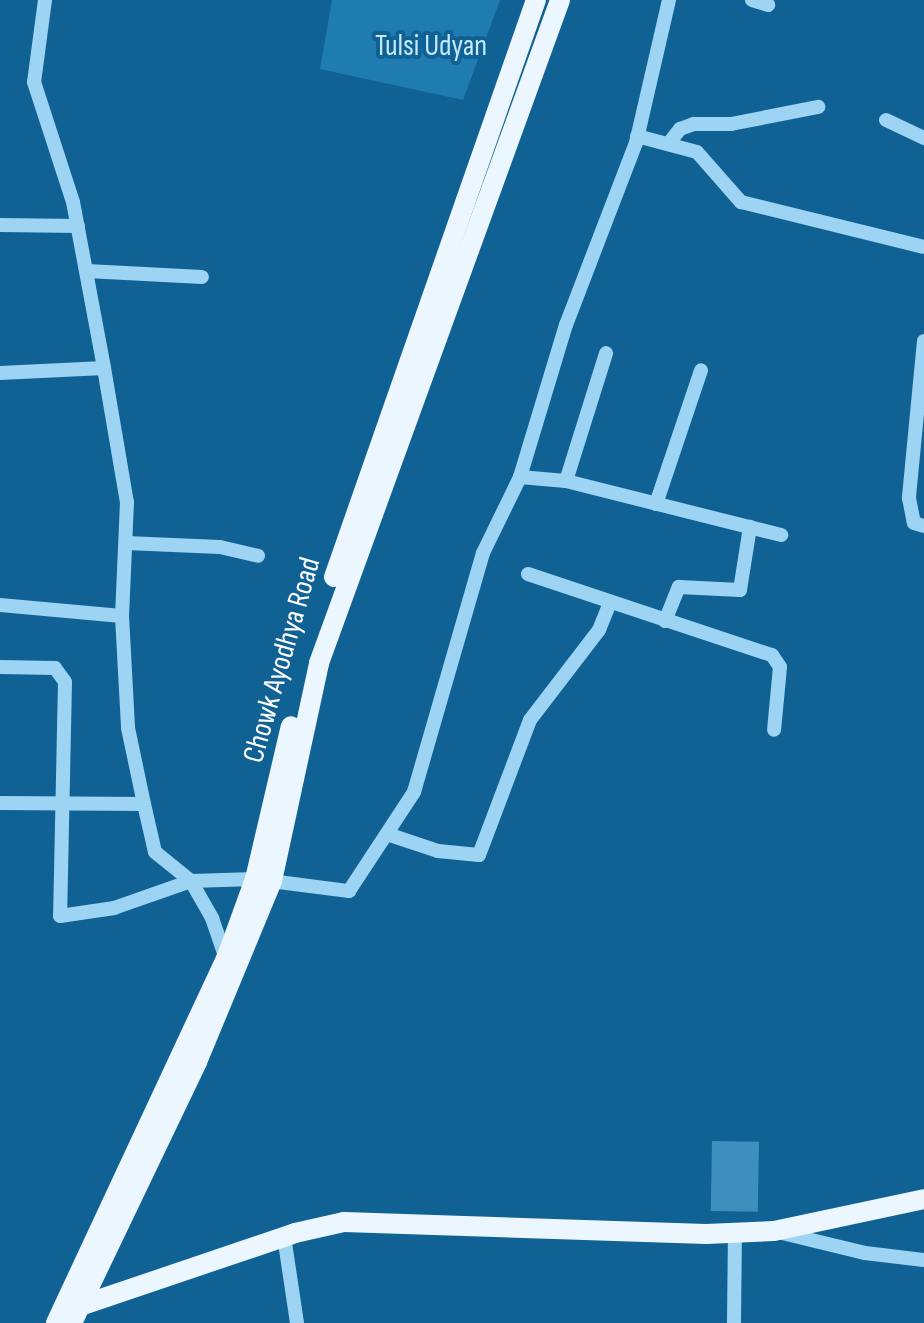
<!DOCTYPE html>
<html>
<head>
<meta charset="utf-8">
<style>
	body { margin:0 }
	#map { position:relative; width:924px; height:1323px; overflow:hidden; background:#116294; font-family:"Sofia Sans Condensed",sans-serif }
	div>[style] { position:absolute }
	.green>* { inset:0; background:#1f7cb1 }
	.building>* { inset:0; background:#3e8ebe; transform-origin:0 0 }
	.minor>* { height:14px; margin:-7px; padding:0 7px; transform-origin:7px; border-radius:7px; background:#9ed4f3 }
	.major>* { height:20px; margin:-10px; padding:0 10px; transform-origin:10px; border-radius:10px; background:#ebf6ff }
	span { translate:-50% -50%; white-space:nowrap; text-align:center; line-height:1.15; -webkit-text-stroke:8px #116294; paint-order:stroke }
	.park-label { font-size:30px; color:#c6e9fe }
	.street-label { font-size:30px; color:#fff }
</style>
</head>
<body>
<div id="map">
	<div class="green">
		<div style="clip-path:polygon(332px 0,500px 0,463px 100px,320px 69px)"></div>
	</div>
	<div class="building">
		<div style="left:712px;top:1141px;width:47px;height:70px;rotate:1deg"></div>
	</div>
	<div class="minor">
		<div style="left:45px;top:0;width:83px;rotate:97.6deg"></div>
		<div style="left:34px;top:82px;width:126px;rotate:72deg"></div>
		<div style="left:73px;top:202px;width:169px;rotate:79.4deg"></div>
		<div style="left:752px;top:0;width:17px;rotate:17deg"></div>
		<div style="left:886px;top:120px;width:42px;rotate:25.3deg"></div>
		<div style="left:637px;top:136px;width:62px;rotate:14.9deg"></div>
		<div style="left:697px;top:152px;width:67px;rotate:48.7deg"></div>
		<div style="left:741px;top:202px;width:188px;rotate:13.8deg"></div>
		<div style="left:669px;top:143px;width:18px;rotate:-52deg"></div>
		<div style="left:680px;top:129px;width:15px;rotate:-20deg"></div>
		<div style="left:694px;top:124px;width:37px"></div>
		<div style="left:731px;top:124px;width:89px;rotate:-11.1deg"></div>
		<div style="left:0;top:225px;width:78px;rotate:0.7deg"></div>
		<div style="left:87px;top:271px;width:115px;rotate:3deg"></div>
		<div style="left:924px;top:341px;width:158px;rotate:95.5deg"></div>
		<div style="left:909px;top:498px;width:25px;rotate:79deg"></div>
		<div style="left:914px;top:523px;width:10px;rotate:17deg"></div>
		<div style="left:0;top:373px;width:104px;rotate:-2.8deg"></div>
		<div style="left:104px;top:368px;width:136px;rotate:80.3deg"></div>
		<div style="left:127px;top:502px;width:114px;rotate:92.5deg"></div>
		<div style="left:122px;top:616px;width:112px;rotate:86.9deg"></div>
		<div style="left:128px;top:728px;width:78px;rotate:78.1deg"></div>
		<div style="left:144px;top:804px;width:49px;rotate:77.1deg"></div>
		<div style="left:155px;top:852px;width:46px;rotate:38.9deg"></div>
		<div style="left:191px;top:881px;width:43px;rotate:60.4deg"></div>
		<div style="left:212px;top:918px;width:43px;rotate:71.1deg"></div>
		<div style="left:520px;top:477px;width:46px;rotate:5deg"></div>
		<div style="left:566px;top:481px;width:222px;rotate:14.1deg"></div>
		<div style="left:566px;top:481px;width:134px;rotate:-72.6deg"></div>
		<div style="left:656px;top:504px;width:141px;rotate:-71.4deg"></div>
		<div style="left:126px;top:543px;width:94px;rotate:2.4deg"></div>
		<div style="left:220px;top:547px;width:39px;rotate:13deg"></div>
		<div style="left:528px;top:574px;width:257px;rotate:18.4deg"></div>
		<div style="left:772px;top:655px;width:14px;rotate:56deg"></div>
		<div style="left:780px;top:667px;width:63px;rotate:95.4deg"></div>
		<div style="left:0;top:605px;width:122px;rotate:5.2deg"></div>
		<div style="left:665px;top:621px;width:37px;rotate:-68deg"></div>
		<div style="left:679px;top:587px;width:61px;rotate:2.8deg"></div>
		<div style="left:740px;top:590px;width:64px;rotate:-81deg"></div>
		<div style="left:0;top:667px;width:55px;rotate:1deg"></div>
		<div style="left:55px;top:668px;width:17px;rotate:54deg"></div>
		<div style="left:65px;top:682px;width:234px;rotate:91.2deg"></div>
		<div style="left:60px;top:916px;width:55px;rotate:-8.4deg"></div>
		<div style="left:114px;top:908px;width:82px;rotate:-19.3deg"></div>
		<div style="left:191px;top:881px;width:64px;rotate:-1.8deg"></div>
		<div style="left:255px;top:879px;width:95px;rotate:7.3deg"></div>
		<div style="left:349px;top:891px;width:118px;rotate:-56.7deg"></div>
		<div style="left:414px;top:792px;width:249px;rotate:-73.9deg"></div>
		<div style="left:483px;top:553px;width:85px;rotate:-64deg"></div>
		<div style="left:520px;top:477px;width:159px;rotate:-73.2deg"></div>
		<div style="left:566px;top:325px;width:195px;rotate:-69deg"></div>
		<div style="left:636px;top:143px;width:147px;rotate:-77deg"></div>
		<div style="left:0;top:803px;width:144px;rotate:0.4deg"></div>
		<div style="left:390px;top:835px;width:51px;rotate:18.4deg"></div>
		<div style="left:438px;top:851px;width:41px;rotate:5.6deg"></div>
		<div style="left:479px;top:855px;width:144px;rotate:-69.3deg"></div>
		<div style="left:530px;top:720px;width:113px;rotate:-52.5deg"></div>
		<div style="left:599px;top:630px;width:29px;rotate:-68deg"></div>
		<div style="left:778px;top:1232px;width:89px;rotate:13.6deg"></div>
		<div style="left:865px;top:1253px;width:59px;rotate:6.8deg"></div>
		<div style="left:284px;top:1236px;width:88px;rotate:81.5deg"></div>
		<div style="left:734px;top:1323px;width:91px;rotate:-89.4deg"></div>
	</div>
	<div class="major">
		<div style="left:334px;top:577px;width:611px;rotate:-70.71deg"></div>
		<div style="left:74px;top:1308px;width:233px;rotate:-18.7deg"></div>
		<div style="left:295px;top:1233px;width:50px;rotate:-12.7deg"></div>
		<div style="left:344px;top:1222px;width:362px;rotate:1.9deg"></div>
		<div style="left:706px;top:1234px;width:68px;rotate:-2.5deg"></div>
		<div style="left:774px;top:1231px;width:153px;rotate:-12deg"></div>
		<div style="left:56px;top:1323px;width:402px;rotate:-65deg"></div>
		<div style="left:226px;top:959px;width:85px;rotate:-70.1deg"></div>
		<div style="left:255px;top:879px;width:157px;rotate:-76.8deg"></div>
		<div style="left:72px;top:1323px;width:289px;rotate:-64.4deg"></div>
		<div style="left:197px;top:1062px;width:196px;rotate:-67.5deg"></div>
		<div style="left:272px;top:881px;width:223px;rotate:-77.8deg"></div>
		<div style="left:319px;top:663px;width:705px;rotate:-70.02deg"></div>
	</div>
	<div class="park-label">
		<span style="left:431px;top:46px">Tulsi Udyan</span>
	</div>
	<div class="street-label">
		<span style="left:282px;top:660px;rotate:-74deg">Chowk Ayodhya Road</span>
	</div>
</div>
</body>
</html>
